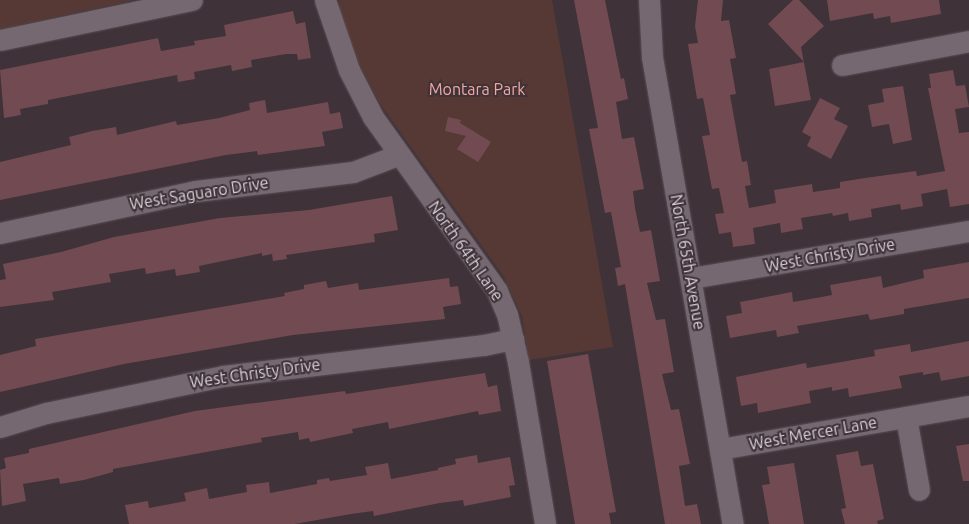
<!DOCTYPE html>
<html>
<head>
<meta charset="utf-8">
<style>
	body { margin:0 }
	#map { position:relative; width:969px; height:524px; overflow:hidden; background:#3f3239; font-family:Ubuntu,sans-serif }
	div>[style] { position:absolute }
	.green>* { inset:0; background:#563935 }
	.building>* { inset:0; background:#724a52 }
	.roads { filter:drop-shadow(0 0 1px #584e54) drop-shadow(0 0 1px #584e54) }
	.minor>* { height:21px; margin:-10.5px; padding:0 10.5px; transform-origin:10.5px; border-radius:10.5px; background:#766870 }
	span { translate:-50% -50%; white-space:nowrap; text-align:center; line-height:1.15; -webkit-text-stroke:4px #3f3239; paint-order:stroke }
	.park-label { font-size:16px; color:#f2aaa0 }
	.street-label { font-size:16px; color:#dcd4d8 }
</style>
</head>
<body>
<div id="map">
	<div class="green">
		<div style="clip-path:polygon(0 0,134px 0,0 29px)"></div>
		<div style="clip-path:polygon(339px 0,552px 0,613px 347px,529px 360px,522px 316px,504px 277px,380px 104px,358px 61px,340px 11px)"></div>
	</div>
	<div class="building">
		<div style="clip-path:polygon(574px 0,605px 0,621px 79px,624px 78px,628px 99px,616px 102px,622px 139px,634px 137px,644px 189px,633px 191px,635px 208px,640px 232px,651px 230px,660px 281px,647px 283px,656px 320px,665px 319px,674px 372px,662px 374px,671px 410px,679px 409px,690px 464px,679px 466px,685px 506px,697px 504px,701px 524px,665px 524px,625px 284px,618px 286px,615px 268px,621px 267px,611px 212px,605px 213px,589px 129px,598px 128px)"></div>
		<div style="clip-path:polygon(698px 0,723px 0,721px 21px,729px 20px,736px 58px,730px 59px,736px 94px,730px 95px,742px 162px,747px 161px,751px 185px,745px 186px,749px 208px,776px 203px,774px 190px,812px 184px,813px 192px,840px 188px,840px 182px,865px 178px,916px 171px,917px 176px,945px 171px,928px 88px,931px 88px,929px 74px,953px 70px,956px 86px,965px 85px,969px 107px,955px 109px,959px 133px,969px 132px,969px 204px,950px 207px,947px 189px,921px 194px,923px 206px,901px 210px,900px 204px,871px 209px,872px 217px,849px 221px,848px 213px,833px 216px,832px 213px,801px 218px,803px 229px,781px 233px,780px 223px,753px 228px,755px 244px,733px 247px,731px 232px,719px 234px,715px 214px,724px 213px,719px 188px,712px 189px,702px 136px,710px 135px,703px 98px,697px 99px,688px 44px,698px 43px,695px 26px)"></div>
		<div style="clip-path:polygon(793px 0,799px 0,824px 26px,801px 47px,811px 100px,775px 106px,769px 69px,804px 62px,768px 24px)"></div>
		<div style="clip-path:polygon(827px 0,939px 0,941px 14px,891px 23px,890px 16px,874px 19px,873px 13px,830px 21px)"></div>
		<div style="clip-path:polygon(293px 11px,296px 24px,305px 22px,311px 58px,298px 60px,297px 54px,286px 54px,251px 60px,252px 67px,232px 71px,231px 65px,194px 72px,195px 79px,178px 82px,177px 75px,135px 83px,48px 100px,48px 104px,20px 109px,21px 115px,4px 118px,0 70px,158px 38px,161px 51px,195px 45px,194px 41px,226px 36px,224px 25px)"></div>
		<div style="clip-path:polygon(903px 86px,912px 140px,893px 144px,889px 124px,872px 127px,868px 105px,884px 102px,882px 89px)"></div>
		<div style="clip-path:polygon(820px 98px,840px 108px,834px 119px,848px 126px,831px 159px,807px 146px,811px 137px,802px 132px)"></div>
		<div style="clip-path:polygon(265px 100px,267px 113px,328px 102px,330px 114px,340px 112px,343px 128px,322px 132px,325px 146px,258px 155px,257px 151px,226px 155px,0 200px,0 162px,71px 145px,69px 137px,92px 131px,116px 127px,117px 135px,176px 121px,177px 125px,219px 118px,250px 110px,249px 103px)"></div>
		<div style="clip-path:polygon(448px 117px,461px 120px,460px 123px,491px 142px,478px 162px,457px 149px,466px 136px,445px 131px)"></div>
		<div style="clip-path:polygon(392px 196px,398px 230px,374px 234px,375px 242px,286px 255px,287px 259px,273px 261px,272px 254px,262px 256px,262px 253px,199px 266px,200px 272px,176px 276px,175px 269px,146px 274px,145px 268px,109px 274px,111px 282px,52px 292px,54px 300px,0 307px,0 280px,6px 279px,3px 264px,61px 252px,114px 237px,220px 218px,309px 210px)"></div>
		<div style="clip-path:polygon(969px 262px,969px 298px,904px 309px,904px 314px,870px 320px,868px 314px,797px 326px,799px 333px,777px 337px,776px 330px,730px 338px,726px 316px,742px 313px,740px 302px,792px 292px,793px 302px,816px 298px,832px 295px,830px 285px,881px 276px,883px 288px,924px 278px,923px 270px)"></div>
		<div style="clip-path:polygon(449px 278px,450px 287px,458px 286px,461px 304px,443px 307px,445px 319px,293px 335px,124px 364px,0 392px,0 355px,36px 346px,35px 339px,285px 296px,284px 293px,304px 289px,304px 285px,326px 281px,328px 288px,358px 283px,359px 290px)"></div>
		<div style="clip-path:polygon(969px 341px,969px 376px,941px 381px,939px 372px,923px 375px,923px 372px,899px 376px,902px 388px,849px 397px,848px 388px,832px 391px,832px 387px,809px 391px,811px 403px,758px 413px,757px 403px,741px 406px,736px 377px,806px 363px,807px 368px,875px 356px,874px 350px,910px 344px,911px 352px)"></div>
		<div style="clip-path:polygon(588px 354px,616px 512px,609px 513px,611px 524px,575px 524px,547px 361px)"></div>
		<div style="clip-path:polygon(485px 373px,488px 387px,497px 385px,501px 411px,479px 415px,478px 411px,389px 429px,388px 422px,352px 429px,353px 433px,310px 442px,309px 438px,299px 440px,298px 432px,261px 438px,262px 442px,113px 469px,113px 472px,84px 480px,60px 484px,59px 478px,23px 484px,26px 501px,2px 506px,0 470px,6px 468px,4px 458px,29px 453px,29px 449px,195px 411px,345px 391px,346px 394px)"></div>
		<div style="clip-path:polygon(969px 444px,969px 481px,963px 481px,956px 446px)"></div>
		<div style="clip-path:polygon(858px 451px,861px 466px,873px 464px,884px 519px,877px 521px,878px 524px,845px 524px,841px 509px,846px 508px,836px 455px)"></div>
		<div style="clip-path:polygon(477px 455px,478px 463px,510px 457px,515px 485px,509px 486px,511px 497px,464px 506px,463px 500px,440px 503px,374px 516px,373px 511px,351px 514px,295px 524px,129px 524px,125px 505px,148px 501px,149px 508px,186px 501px,184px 493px,207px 488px,209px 499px,247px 492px,246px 485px,269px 482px,270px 493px,317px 484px,317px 480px,329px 478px,330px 481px,367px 475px,365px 467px,388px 463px,391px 479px,438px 470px,438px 468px,456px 464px,455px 459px)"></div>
		<div style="clip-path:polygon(794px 463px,804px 524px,769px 524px,762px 485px,770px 484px,767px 467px)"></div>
	</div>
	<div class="roads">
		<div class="minor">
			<div style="left:325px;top:0;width:74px;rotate:71.1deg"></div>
			<div style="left:349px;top:70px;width:53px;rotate:62.9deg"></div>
			<div style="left:373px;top:117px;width:214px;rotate:54.5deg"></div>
			<div style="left:497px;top:291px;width:25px;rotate:67deg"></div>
			<div style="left:507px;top:314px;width:49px;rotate:77.1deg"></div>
			<div style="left:518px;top:362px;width:164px;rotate:80.5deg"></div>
			<div style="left:649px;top:0;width:57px;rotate:87deg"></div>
			<div style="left:652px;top:57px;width:474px;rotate:80.2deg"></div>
			<div style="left:0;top:40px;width:196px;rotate:-11.8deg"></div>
			<div style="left:842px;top:65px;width:129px;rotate:-10.7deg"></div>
			<div style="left:0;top:233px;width:200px;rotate:-12.1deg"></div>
			<div style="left:196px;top:191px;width:158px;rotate:-6.9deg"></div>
			<div style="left:353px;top:172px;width:48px;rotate:-20.7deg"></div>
			<div style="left:691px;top:278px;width:282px;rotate:-9.6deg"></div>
			<div style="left:906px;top:417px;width:74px;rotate:79.9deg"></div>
			<div style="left:0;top:427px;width:48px;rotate:-16.9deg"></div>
			<div style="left:46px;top:413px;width:181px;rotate:-11.8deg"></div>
			<div style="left:223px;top:376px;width:263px;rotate:-6.8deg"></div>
			<div style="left:484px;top:345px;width:30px;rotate:-12deg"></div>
			<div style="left:720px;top:449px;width:253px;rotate:-9.8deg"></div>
		</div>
	</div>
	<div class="park-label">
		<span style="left:477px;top:89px">Montara Park</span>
	</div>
	<div class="street-label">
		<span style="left:199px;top:193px;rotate:-9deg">West Saguaro Drive</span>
		<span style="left:466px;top:251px;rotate:55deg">North 64th Lane</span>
		<span style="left:830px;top:255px;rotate:-10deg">West Christy Drive</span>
		<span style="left:688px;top:262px;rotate:80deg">North 65th Avenue</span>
		<span style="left:255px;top:373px;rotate:-8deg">West Christy Drive</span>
		<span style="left:813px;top:433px;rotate:-10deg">West Mercer Lane</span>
	</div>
</div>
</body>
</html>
